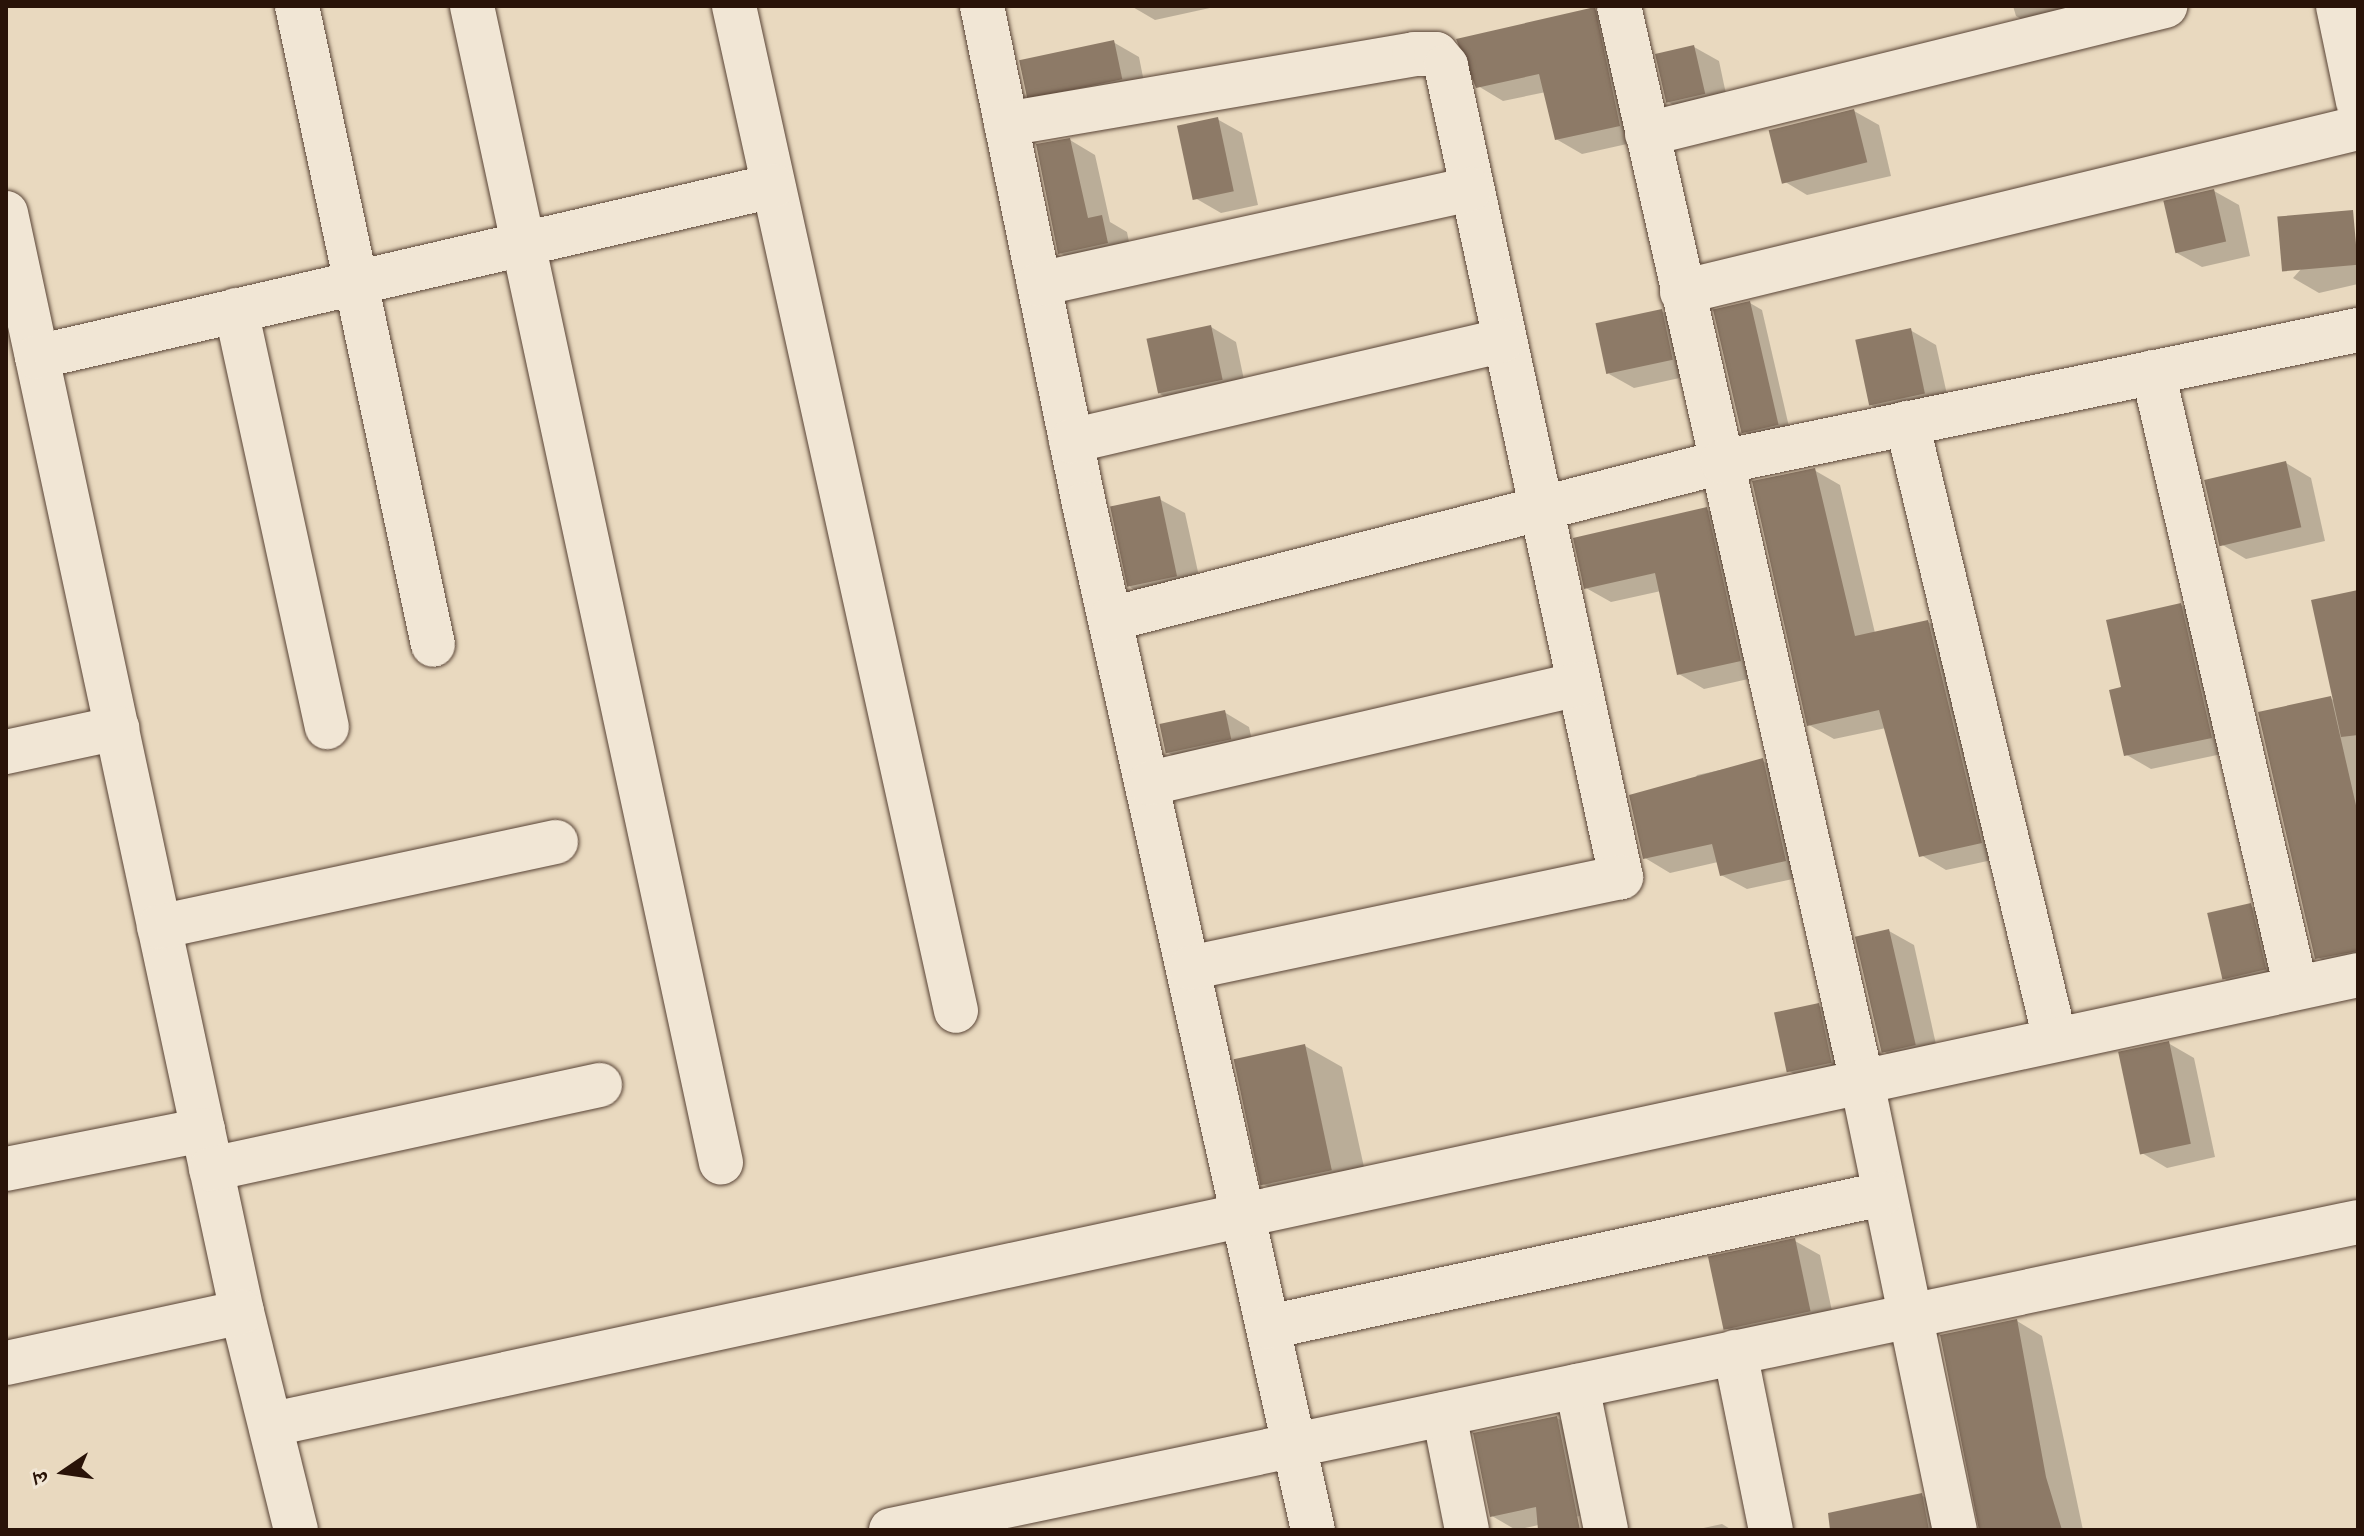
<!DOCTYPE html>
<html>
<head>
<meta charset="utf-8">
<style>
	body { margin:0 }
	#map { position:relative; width:2364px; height:1536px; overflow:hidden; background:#e9d9bf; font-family:"IM FELL French Canon","Noto Serif Devanagari",serif }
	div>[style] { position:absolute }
	.shadow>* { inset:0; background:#0003 }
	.building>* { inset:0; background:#8d7a67; transform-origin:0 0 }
	.roads { filter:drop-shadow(0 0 2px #594436) drop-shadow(0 0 2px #594436) }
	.street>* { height:44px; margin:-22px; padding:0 22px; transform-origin:22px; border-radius:22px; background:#f1e6d5 }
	span { translate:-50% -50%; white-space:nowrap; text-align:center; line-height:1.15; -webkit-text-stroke:6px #f1e6d5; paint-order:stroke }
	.frame { position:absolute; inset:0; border:8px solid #291308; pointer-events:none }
	.north { position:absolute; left:24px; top:1432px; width:80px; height:80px; -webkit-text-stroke:6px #f1e6d5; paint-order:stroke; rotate:257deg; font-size:22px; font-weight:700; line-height:32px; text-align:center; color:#291308 }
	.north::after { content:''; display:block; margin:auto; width:28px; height:36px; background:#291308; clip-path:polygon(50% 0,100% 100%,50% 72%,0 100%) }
</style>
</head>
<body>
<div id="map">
	<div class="shadow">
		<div style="clip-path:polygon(1131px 6px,1219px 6px,1155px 20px)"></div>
		<div style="clip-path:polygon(2013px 6px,2141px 6px,2041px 31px,2016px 16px)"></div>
		<div style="clip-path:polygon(1594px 9px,1620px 24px,1645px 140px,1582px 154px,1556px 139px,1546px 92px,1503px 101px,1478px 86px)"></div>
		<div style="clip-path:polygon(1113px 42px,1139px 57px,1146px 92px,1053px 109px,1028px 94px)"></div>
		<div style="clip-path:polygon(1694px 47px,1719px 61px,1729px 108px,1694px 117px,1668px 102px)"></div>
		<div style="clip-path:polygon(1854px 111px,1879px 125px,1891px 176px,1807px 195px,1782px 180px)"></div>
		<div style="clip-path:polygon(1217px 119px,1242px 133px,1258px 205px,1221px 213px,1195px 198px)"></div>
		<div style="clip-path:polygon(1070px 140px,1095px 155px,1110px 222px,1127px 232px,1132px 257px,1085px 267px,1060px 253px)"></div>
		<div style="clip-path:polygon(2214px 191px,2239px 205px,2250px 256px,2202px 267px,2177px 253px)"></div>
		<div style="clip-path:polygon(2352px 212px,2358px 284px,2319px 293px,2293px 278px)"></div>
		<div style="clip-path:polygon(1750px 303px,1762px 310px,1790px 431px,1755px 438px,1743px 431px)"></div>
		<div style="clip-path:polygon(1661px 311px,1687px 325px,1698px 374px,1634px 388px,1609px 374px)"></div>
		<div style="clip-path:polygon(1211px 327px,1236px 342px,1247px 394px,1186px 408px,1160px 394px)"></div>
		<div style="clip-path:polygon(1910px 330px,1936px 345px,1950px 408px,1896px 419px,1871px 405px)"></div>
		<div style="clip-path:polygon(2286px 463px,2311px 478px,2325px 541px,2246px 559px,2221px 544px)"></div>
		<div style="clip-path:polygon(1814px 470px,1840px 485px,1875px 633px,1928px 622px,1953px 636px,2006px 857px,1946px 870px,1921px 855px,1886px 728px,1834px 739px,1809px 725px)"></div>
		<div style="clip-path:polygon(1159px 499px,1185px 513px,1202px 590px,1156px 602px,1130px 587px)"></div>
		<div style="clip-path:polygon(1706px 509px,1732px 524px,1766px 675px,1704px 689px,1679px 674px,1661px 591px,1611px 602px,1586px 588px)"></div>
		<div style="clip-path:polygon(2181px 605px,2206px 620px,2236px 751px,2151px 769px,2125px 754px,2123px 689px)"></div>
		<div style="clip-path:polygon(2330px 698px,2358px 714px,2358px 976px,2350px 977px,2317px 957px)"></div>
		<div style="clip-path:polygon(1224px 712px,1249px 727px,1255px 753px,1192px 767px,1167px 752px)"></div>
		<div style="clip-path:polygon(1763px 761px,1788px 775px,1811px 875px,1747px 889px,1721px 875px,1718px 862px,1670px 873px,1645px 858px,1697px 775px)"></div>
		<div style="clip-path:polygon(2250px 906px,2276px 920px,2290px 983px,2249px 992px,2223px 978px)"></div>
		<div style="clip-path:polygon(1889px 931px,1914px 945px,1939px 1058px,1908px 1065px,1883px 1051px)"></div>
		<div style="clip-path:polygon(1818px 1005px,1844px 1020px,1856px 1077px,1814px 1086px,1789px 1071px)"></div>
		<div style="clip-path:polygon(2168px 1043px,2194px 1058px,2215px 1157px,2167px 1168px,2142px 1153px)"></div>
		<div style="clip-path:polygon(1305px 1046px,1342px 1067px,1369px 1190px,1301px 1205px,1263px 1184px)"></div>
		<div style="clip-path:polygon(1795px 1241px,1820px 1255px,1835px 1325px,1751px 1343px,1726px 1328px)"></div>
		<div style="clip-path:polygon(2017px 1321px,2042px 1336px,2083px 1530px,1980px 1530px)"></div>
		<div style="clip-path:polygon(1557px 1418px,1582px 1432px,1598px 1512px,1516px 1530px,1492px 1516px)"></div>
		<div style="clip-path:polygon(1921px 1495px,1944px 1508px,1949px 1530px,1831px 1530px)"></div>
		<div style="clip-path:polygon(1722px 1524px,1732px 1530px,1694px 1530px)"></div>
	</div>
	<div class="building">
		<div style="clip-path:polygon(1595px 7px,1620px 126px,1555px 140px,1539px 74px,1476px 88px,1456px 39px)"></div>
		<div style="left:1114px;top:40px;width:40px;height:97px;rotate:78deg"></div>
		<div style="left:1694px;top:45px;width:50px;height:40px;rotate:77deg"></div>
		<div style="left:1854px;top:109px;width:55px;height:88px;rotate:76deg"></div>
		<div style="left:1218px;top:117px;width:76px;height:42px;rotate:78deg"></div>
		<div style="clip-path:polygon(1070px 138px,1088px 218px,1102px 215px,1108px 243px,1058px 254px,1036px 144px)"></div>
		<div style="left:2214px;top:189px;width:54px;height:52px;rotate:77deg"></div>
		<div style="left:2353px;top:210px;width:55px;height:76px;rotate:85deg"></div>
		<div style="left:1750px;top:301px;width:127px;height:38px;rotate:77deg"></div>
		<div style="left:1662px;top:309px;width:52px;height:68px;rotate:78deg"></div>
		<div style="left:1211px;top:325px;width:56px;height:66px;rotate:78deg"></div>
		<div style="left:1911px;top:328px;width:67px;height:57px;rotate:78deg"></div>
		<div style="left:2286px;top:461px;width:68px;height:84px;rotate:77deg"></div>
		<div style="clip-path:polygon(1815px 468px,1855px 636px,1928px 620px,1982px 843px,1919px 857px,1879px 710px,1807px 726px,1752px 481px)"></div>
		<div style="left:1160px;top:496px;width:82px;height:51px;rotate:78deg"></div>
		<div style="clip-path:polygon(1707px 507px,1741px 661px,1677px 675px,1655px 573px,1584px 589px,1573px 538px)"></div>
		<div style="clip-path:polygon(2358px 590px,2358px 735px,2341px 737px,2311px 600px)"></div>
		<div style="clip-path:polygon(2181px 603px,2212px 738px,2124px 756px,2109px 690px,2121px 687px,2106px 620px)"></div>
		<div style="clip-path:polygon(2331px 696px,2358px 814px,2358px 951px,2315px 959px,2258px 712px)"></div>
		<div style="left:1225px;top:710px;width:30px;height:67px;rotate:78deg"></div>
		<div style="clip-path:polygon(1763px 758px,1786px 861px,1720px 876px,1712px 844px,1643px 859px,1629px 795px)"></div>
		<div style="left:2251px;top:903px;width:68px;height:45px;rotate:77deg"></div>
		<div style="left:1889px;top:929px;width:119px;height:35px;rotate:77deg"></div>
		<div style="left:1819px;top:1003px;width:61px;height:46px;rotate:78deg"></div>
		<div style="left:2169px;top:1041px;width:105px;height:52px;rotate:78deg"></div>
		<div style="left:1305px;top:1044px;width:129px;height:73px;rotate:78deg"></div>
		<div style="left:1795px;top:1238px;width:75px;height:89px;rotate:78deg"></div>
		<div style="clip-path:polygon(2017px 1319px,2046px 1477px,2062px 1530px,1979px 1530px,1940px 1335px)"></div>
		<div style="clip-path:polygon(1557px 1416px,1580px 1530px,1538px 1530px,1536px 1507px,1490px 1517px,1473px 1433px)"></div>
		<div style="clip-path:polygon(1922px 1493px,1929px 1530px,1830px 1530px,1828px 1513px)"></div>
	</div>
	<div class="roads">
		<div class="street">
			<div style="left:297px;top:6px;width:653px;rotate:77.98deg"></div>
			<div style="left:472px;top:6px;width:1183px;rotate:77.85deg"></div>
			<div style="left:734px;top:6px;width:1029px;rotate:77.54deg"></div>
			<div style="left:982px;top:6px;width:508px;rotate:78.42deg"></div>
			<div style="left:1084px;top:504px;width:1051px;rotate:77.42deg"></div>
			<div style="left:1619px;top:6px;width:1103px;rotate:77.27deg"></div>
			<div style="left:1862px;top:1082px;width:458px;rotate:78.3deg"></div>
			<div style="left:2338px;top:6px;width:98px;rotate:78.2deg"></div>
			<div style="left:1006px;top:124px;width:414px;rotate:-9.7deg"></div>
			<div style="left:1414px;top:54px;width:22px"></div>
			<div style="left:1436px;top:54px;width:16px;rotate:50deg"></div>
			<div style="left:1446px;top:66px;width:830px;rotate:77.82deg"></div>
			<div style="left:1621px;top:877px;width:440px;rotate:168.1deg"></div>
			<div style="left:1647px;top:134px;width:534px;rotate:-13.88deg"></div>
			<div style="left:6px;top:213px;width:1124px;rotate:77.88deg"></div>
			<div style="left:242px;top:1312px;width:225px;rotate:76.1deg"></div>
			<div style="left:1039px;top:284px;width:441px;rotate:-12.4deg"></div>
			<div style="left:1682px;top:292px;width:696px;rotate:-13.64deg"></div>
			<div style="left:236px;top:310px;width:427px;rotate:77.7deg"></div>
			<div style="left:37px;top:357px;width:756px;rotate:-13.08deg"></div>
			<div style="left:2153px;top:372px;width:632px;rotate:76.93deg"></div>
			<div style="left:1907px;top:423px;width:634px;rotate:76.49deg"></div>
			<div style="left:1071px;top:441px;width:442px;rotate:-13.1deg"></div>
			<div style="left:1111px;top:619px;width:631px;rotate:-14.41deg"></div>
			<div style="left:1722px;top:462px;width:650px;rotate:-11.73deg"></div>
			<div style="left:6px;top:752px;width:114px;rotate:-12.2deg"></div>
			<div style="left:1150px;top:783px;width:440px;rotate:-13deg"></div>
			<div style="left:159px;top:927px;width:406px;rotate:-12.1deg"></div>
			<div style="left:6px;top:1169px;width:201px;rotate:-11.2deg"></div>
			<div style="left:211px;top:1169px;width:398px;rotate:-12.2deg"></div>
			<div style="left:1269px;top:1327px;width:627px;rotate:-12.24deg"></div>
			<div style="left:1735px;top:1352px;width:182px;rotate:78.6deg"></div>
			<div style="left:6px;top:1363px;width:241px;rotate:-12.2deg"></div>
			<div style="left:1577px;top:1386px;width:147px;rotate:78.6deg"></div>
			<div style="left:1444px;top:1414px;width:118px;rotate:78.8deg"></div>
			<div style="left:273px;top:1424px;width:2133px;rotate:-12.15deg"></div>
			<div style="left:891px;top:1530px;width:1499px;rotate:-11.86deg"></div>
		</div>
	</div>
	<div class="frame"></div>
	<div class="north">उ</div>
</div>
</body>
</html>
